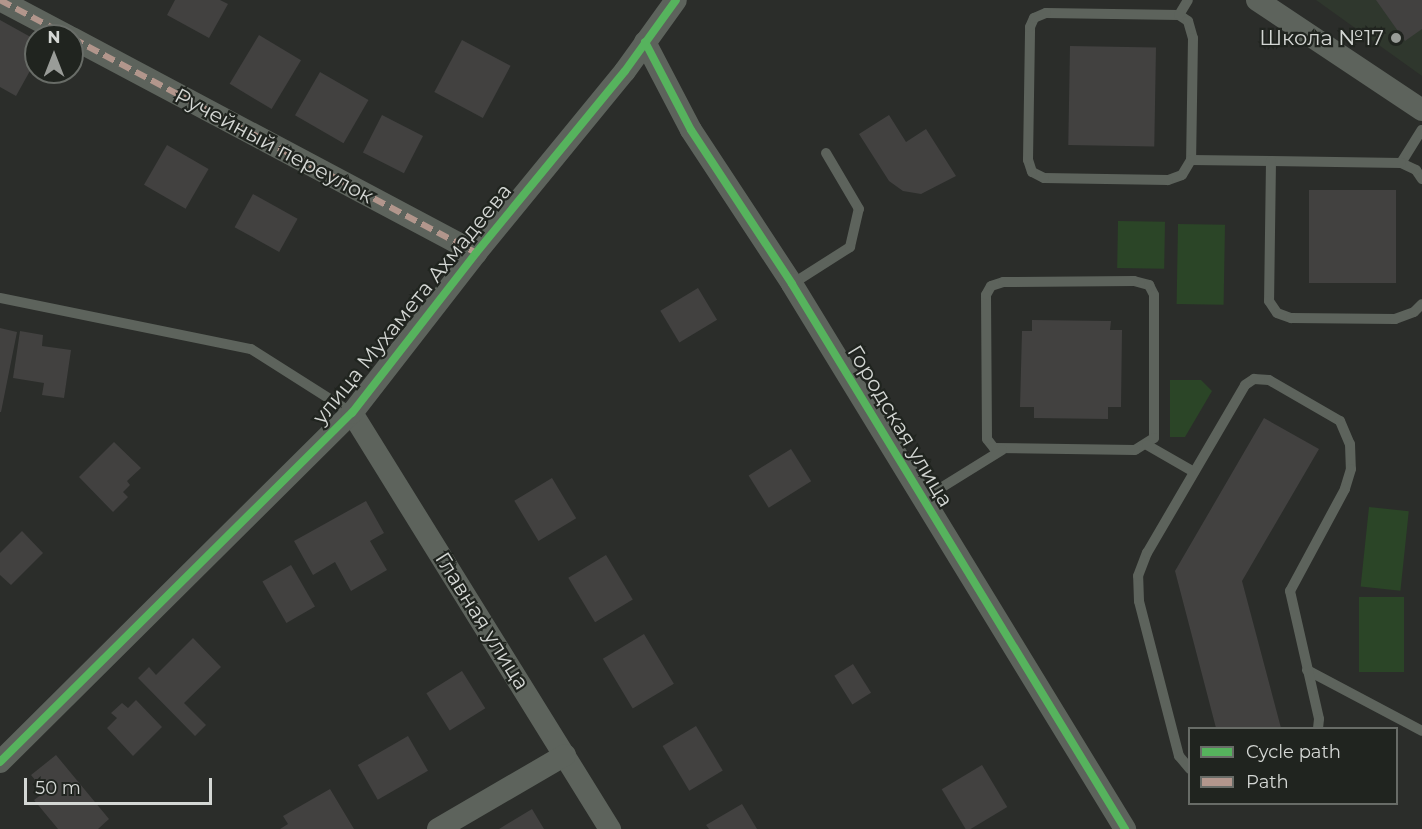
<!DOCTYPE html>
<html>
<head>
<meta charset="utf-8">
<style>
	body { margin:0 }
	#map { position:relative; width:1422px; height:829px; overflow:hidden; background:#2b2d2a; font-family:Montserrat,sans-serif }
	div>[style] { position:absolute }
	.built>* { inset:0; background:#2f372d }
	.green>* { inset:0; background:#2b4527; transform-origin:0 0 }
	.building>* { inset:0; background:#424140; transform-origin:0 0 }
	.service>* { height:10px; margin:-5px; padding:0 5px; transform-origin:5px; border-radius:5px; background:#5d635c }
	.minor>* { height:22px; margin:-11px; padding:0 11px; transform-origin:11px; border-radius:11px; background:#5d635c }
	.quiet>* { height:6px; margin-top:-3px; transform-origin:0; background:repeating-linear-gradient(90deg,#b2968c 0 12px,transparent 0 18px) }
	.cycleway>* { height:8px; margin:-4px; padding:0 4px; transform-origin:4px; border-radius:4px; background:#56b35d }
	.dots>* { width:16px; height:16px; translate:-50% -50%; box-sizing:border-box; border:3px solid #20241f; border-radius:50% }
	span { translate:-50% -50%; white-space:nowrap; text-align:center; line-height:1.15; -webkit-text-stroke:4.5px #20241f; paint-order:stroke }
	.poi-label { font-size:21px; color:#d4d7d4 }
	.right { translate:-100% -50%; text-align:right }
	.street-label { font-size:21px; color:#d4d7d4 }
	.legend { position:absolute; left:1188px; top:727px; width:210px; height:78px; box-sizing:border-box; background:#20241f; border:2px solid #686c67; margin:0; padding:8px 10px; list-style:none; font-size:18px; color:#d4d7d4 }
	.legend li { display:flex; align-items:center; gap:12px; height:30px }
	.legend b { width:30px; border:2px solid #686c67 }
	.north { position:absolute; left:24px; top:24px; width:60px; height:60px; box-sizing:border-box; background:#20241f; border:2px solid #686c67; border-radius:50%; rotate:0deg; font-size:16px; font-weight:700; line-height:24px; text-align:center; color:#d4d7d4 }
	.north::after { content:''; display:block; margin:auto; width:21px; height:27px; background:#999c98; clip-path:polygon(50% 0,100% 100%,50% 72%,0 100%) }
	.scale { position:absolute; left:24px; top:778px; width:188px; height:27px; box-sizing:border-box; border:3px solid #d4d7d4; border-top:0; padding-left:8px; font-size:18px; line-height:21px; white-space:nowrap; color:#d4d7d4; -webkit-text-stroke:4px #20241f; paint-order:stroke }
</style>
</head>
<body>
<div id="map">
	<div class="built">
		<div style="clip-path:polygon(1316px 0,1422px 0,1422px 76px)"></div>
	</div>
	<div class="green">
		<div style="left:1118px;top:221px;width:47px;height:47px;rotate:1deg"></div>
		<div style="left:1178px;top:224px;width:47px;height:80px;rotate:1deg"></div>
		<div style="clip-path:polygon(1170px 380px,1201px 380px,1212px 391px,1185px 437px,1170px 437px)"></div>
		<div style="left:1369px;top:507px;width:40px;height:80px;rotate:6deg"></div>
		<div style="left:1404px;top:597px;width:75px;height:45px;rotate:90deg"></div>
	</div>
	<div class="building">
		<div style="clip-path:polygon(175px 0,220px 0,228px 4px,209px 38px,167px 15px)"></div>
		<div style="clip-path:polygon(1376px 0,1422px 0,1422px 29px,1405px 41px)"></div>
		<div style="clip-path:polygon(0 20px,36px 40px,36px 60px,16px 96px,0 87px)"></div>
		<div style="left:259px;top:35px;width:49px;height:57px;rotate:31deg"></div>
		<div style="left:462px;top:40px;width:55px;height:59px;rotate:28deg"></div>
		<div style="left:1070px;top:46px;width:86px;height:99px;rotate:1deg"></div>
		<div style="left:320px;top:72px;width:56px;height:50px;rotate:30deg"></div>
		<div style="left:382px;top:115px;width:46px;height:42px;rotate:27deg"></div>
		<div style="clip-path:polygon(889px 115px,906px 142px,926px 129px,956px 176px,921px 194px,903px 191px,889px 181px,859px 134px)"></div>
		<div style="left:167px;top:145px;width:48px;height:46px;rotate:30deg"></div>
		<div style="left:1309px;top:190px;width:87px;height:93px"></div>
		<div style="left:253px;top:194px;width:51px;height:38px;rotate:29deg"></div>
		<div style="left:698px;top:288px;width:37px;height:44px;rotate:59deg"></div>
		<div style="clip-path:polygon(1032px 320px,1111px 321px,1110px 330px,1122px 330px,1121px 407px,1108px 407px,1108px 419px,1034px 418px,1034px 407px,1020px 407px,1022px 331px,1032px 331px)"></div>
		<div style="clip-path:polygon(0 328px,17px 332px,1px 412px,0 412px)"></div>
		<div style="clip-path:polygon(20px 331px,43px 335px,42px 346px,71px 350px,64px 398px,42px 395px,44px 383px,13px 378px)"></div>
		<div style="clip-path:polygon(1264px 418px,1319px 449px,1242px 581px,1281px 728px,1216px 728px,1175px 571px)"></div>
		<div style="clip-path:polygon(114px 442px,141px 468px,127px 481px,130px 485px,123px 492px,128px 497px,113px 512px,79px 477px)"></div>
		<div style="left:791px;top:449px;width:38px;height:50px;rotate:58deg"></div>
		<div style="left:552px;top:478px;width:47px;height:44px;rotate:59deg"></div>
		<div style="clip-path:polygon(366px 501px,384px 533px,370px 541px,387px 570px,351px 591px,335px 562px,313px 575px,294px 541px)"></div>
		<div style="clip-path:polygon(22px 531px,43px 553px,11px 585px,0 575px,0 553px)"></div>
		<div style="left:606px;top:555px;width:52px;height:44px;rotate:59deg"></div>
		<div style="left:291px;top:565px;width:48px;height:33px;rotate:60deg"></div>
		<div style="left:644px;top:634px;width:58px;height:48px;rotate:59deg"></div>
		<div style="clip-path:polygon(193px 638px,221px 667px,184px 703px,206px 725px,195px 736px,138px 678px,149px 667px,156px 675px)"></div>
		<div style="left:853px;top:664px;width:34px;height:22px;rotate:58deg"></div>
		<div style="left:462px;top:671px;width:44px;height:42px;rotate:58deg"></div>
		<div style="clip-path:polygon(136px 700px,162px 727px,133px 756px,107px 728px,117px 718px,111px 713px,122px 703px,128px 708px)"></div>
		<div style="left:696px;top:726px;width:52px;height:39px;rotate:59deg"></div>
		<div style="left:408px;top:736px;width:40px;height:58px;rotate:60deg"></div>
		<div style="clip-path:polygon(56px 755px,109px 819px,98px 829px,58px 829px,34px 800px,45px 792px,31px 775px)"></div>
		<div style="left:982px;top:765px;width:49px;height:47px;rotate:59deg"></div>
		<div style="clip-path:polygon(330px 789px,354px 829px,280px 829px,288px 824px,283px 816px)"></div>
		<div style="clip-path:polygon(742px 804px,757px 829px,709px 829px,706px 825px)"></div>
		<div style="clip-path:polygon(532px 809px,544px 829px,499px 829px)"></div>
	</div>
	<div class="service">
		<div style="left:1046px;top:13px;width:133px;rotate:0.9deg"></div>
		<div style="left:1179px;top:15px;width:11px;rotate:34deg"></div>
		<div style="left:1188px;top:21px;width:18px;rotate:74deg"></div>
		<div style="left:1193px;top:38px;width:122px;rotate:90.9deg"></div>
		<div style="left:1191px;top:160px;width:17px;rotate:121deg"></div>
		<div style="left:1182px;top:175px;width:15px;rotate:160deg"></div>
		<div style="left:1168px;top:180px;width:124px;rotate:-179.1deg"></div>
		<div style="left:1044px;top:178px;width:13px;rotate:-153deg"></div>
		<div style="left:1032px;top:172px;width:13px;rotate:-108deg"></div>
		<div style="left:1028px;top:160px;width:133px;rotate:-89.1deg"></div>
		<div style="left:1030px;top:27px;width:10px;rotate:-66deg"></div>
		<div style="left:1034px;top:18px;width:13px;rotate:-23deg"></div>
		<div style="left:1179px;top:15px;width:17px;rotate:-59deg"></div>
		<div style="left:1191px;top:160px;width:80px;rotate:0.7deg"></div>
		<div style="left:1401px;top:163px;width:39px;rotate:-58deg"></div>
		<div style="left:1422px;top:179px;width:11px;rotate:-124deg"></div>
		<div style="left:1416px;top:170px;width:17px;rotate:-155deg"></div>
		<div style="left:1401px;top:163px;width:130px;rotate:-179.1deg"></div>
		<div style="left:1271px;top:161px;width:140px;rotate:90.8deg"></div>
		<div style="left:1269px;top:301px;width:14px;rotate:56deg"></div>
		<div style="left:1277px;top:313px;width:15px;rotate:20deg"></div>
		<div style="left:1291px;top:318px;width:104px;rotate:0.6deg"></div>
		<div style="left:1395px;top:319px;width:20px;rotate:-20deg"></div>
		<div style="left:1414px;top:312px;width:11px;rotate:-45deg"></div>
		<div style="left:1134px;top:281px;width:16px;rotate:15deg"></div>
		<div style="left:1149px;top:285px;width:11px;rotate:63deg"></div>
		<div style="left:1154px;top:295px;width:143px;rotate:90deg"></div>
		<div style="left:1154px;top:438px;width:22px;rotate:148deg"></div>
		<div style="left:1135px;top:450px;width:141px;rotate:-179.2deg"></div>
		<div style="left:994px;top:448px;width:11px;rotate:-128deg"></div>
		<div style="left:987px;top:439px;width:144px;rotate:-90.4deg"></div>
		<div style="left:986px;top:295px;width:10px;rotate:-61deg"></div>
		<div style="left:991px;top:286px;width:13px;rotate:-18deg"></div>
		<div style="left:1003px;top:282px;width:131px;rotate:-0.4deg"></div>
		<div style="left:792px;top:284px;width:69px;rotate:-32.5deg"></div>
		<div style="left:850px;top:247px;width:39px;rotate:-77deg"></div>
		<div style="left:859px;top:209px;width:65px;rotate:-120.5deg"></div>
		<div style="left:0;top:298px;width:256px;rotate:11.5deg"></div>
		<div style="left:251px;top:349px;width:120px;rotate:32.4deg"></div>
		<div style="left:1147px;top:445px;width:54px;rotate:29.9deg"></div>
		<div style="left:923px;top:499px;width:93px;rotate:-31.8deg"></div>
		<div style="left:1307px;top:670px;width:130px;rotate:27.9deg"></div>
		<div style="left:1190px;top:769px;width:17px;rotate:-130deg"></div>
		<div style="left:1179px;top:756px;width:160px;rotate:-104.5deg"></div>
		<div style="left:1139px;top:601px;width:25px;rotate:-92deg"></div>
		<div style="left:1138px;top:576px;width:25px;rotate:-69deg"></div>
		<div style="left:1147px;top:553px;width:194px;rotate:-59.7deg"></div>
		<div style="left:1245px;top:385px;width:11px;rotate:-34deg"></div>
		<div style="left:1254px;top:379px;width:15px;rotate:4deg"></div>
		<div style="left:1269px;top:380px;width:82px;rotate:30deg"></div>
		<div style="left:1340px;top:421px;width:25px;rotate:67deg"></div>
		<div style="left:1350px;top:444px;width:25px;rotate:88deg"></div>
		<div style="left:1351px;top:469px;width:21px;rotate:107deg"></div>
		<div style="left:1345px;top:489px;width:116px;rotate:118.3deg"></div>
		<div style="left:1290px;top:591px;width:131px;rotate:77.2deg"></div>
		<div style="left:1319px;top:719px;width:9px;rotate:96deg"></div>
	</div>
	<div class="minor">
		<div style="left:0;top:0;width:77px;rotate:27.9deg"></div>
		<div style="left:1257px;top:0;width:198px;rotate:33.7deg"></div>
		<div style="left:72px;top:38px;width:458px;rotate:28deg"></div>
		<div style="left:645px;top:42px;width:99px;rotate:62.4deg"></div>
		<div style="left:691px;top:130px;width:184px;rotate:56.7deg"></div>
		<div style="left:792px;top:284px;width:639px;rotate:58.57deg"></div>
		<div style="left:352px;top:413px;width:490px;rotate:58.2deg"></div>
		<div style="left:0;top:762px;width:496px;rotate:-44.8deg"></div>
		<div style="left:352px;top:413px;width:202px;rotate:-52.2deg"></div>
		<div style="left:476px;top:253px;width:235px;rotate:-50.7deg"></div>
		<div style="left:625px;top:71px;width:87px;rotate:-54.3deg"></div>
		<div style="left:438px;top:829px;width:147px;rotate:-30.2deg"></div>
	</div>
	<div class="quiet">
		<div style="left:0;top:0;width:77px;rotate:27.9deg"></div>
		<div style="left:72px;top:38px;width:458px;rotate:28deg"></div>
	</div>
	<div class="cycleway">
		<div style="left:645px;top:42px;width:99px;rotate:62.4deg"></div>
		<div style="left:691px;top:130px;width:184px;rotate:56.7deg"></div>
		<div style="left:792px;top:284px;width:639px;rotate:58.57deg"></div>
		<div style="left:0;top:762px;width:496px;rotate:-44.8deg"></div>
		<div style="left:352px;top:413px;width:202px;rotate:-52.2deg"></div>
		<div style="left:476px;top:253px;width:235px;rotate:-50.7deg"></div>
		<div style="left:625px;top:71px;width:87px;rotate:-54.3deg"></div>
	</div>
	<div class="dots">
		<div style="left:1396px;top:38px;background:#999c98"></div>
	</div>
	<div class="poi-label">
		<span class="right" style="left:1384px;top:38px">Школа №17</span>
	</div>
	<div class="street-label">
		<span style="left:274px;top:146px;rotate:28deg">Ручейный переулок</span>
		<span style="left:412px;top:304px;rotate:-51deg">улица Мухамета Ахмадеева</span>
		<span style="left:900px;top:426px;rotate:59deg">Городская улица</span>
		<span style="left:482px;top:621px;rotate:58deg">Главная улица</span>
	</div>
	<ul class="legend">
	<li><b style="height:8px;background:#56b35d"></b>Cycle path</li>
	<li><b style="height:8px;background:#b2968c"></b>Path</li>
	</ul>
	<div class="north">N</div>
	<div class="scale">50 m</div>
</div>
</body>
</html>
